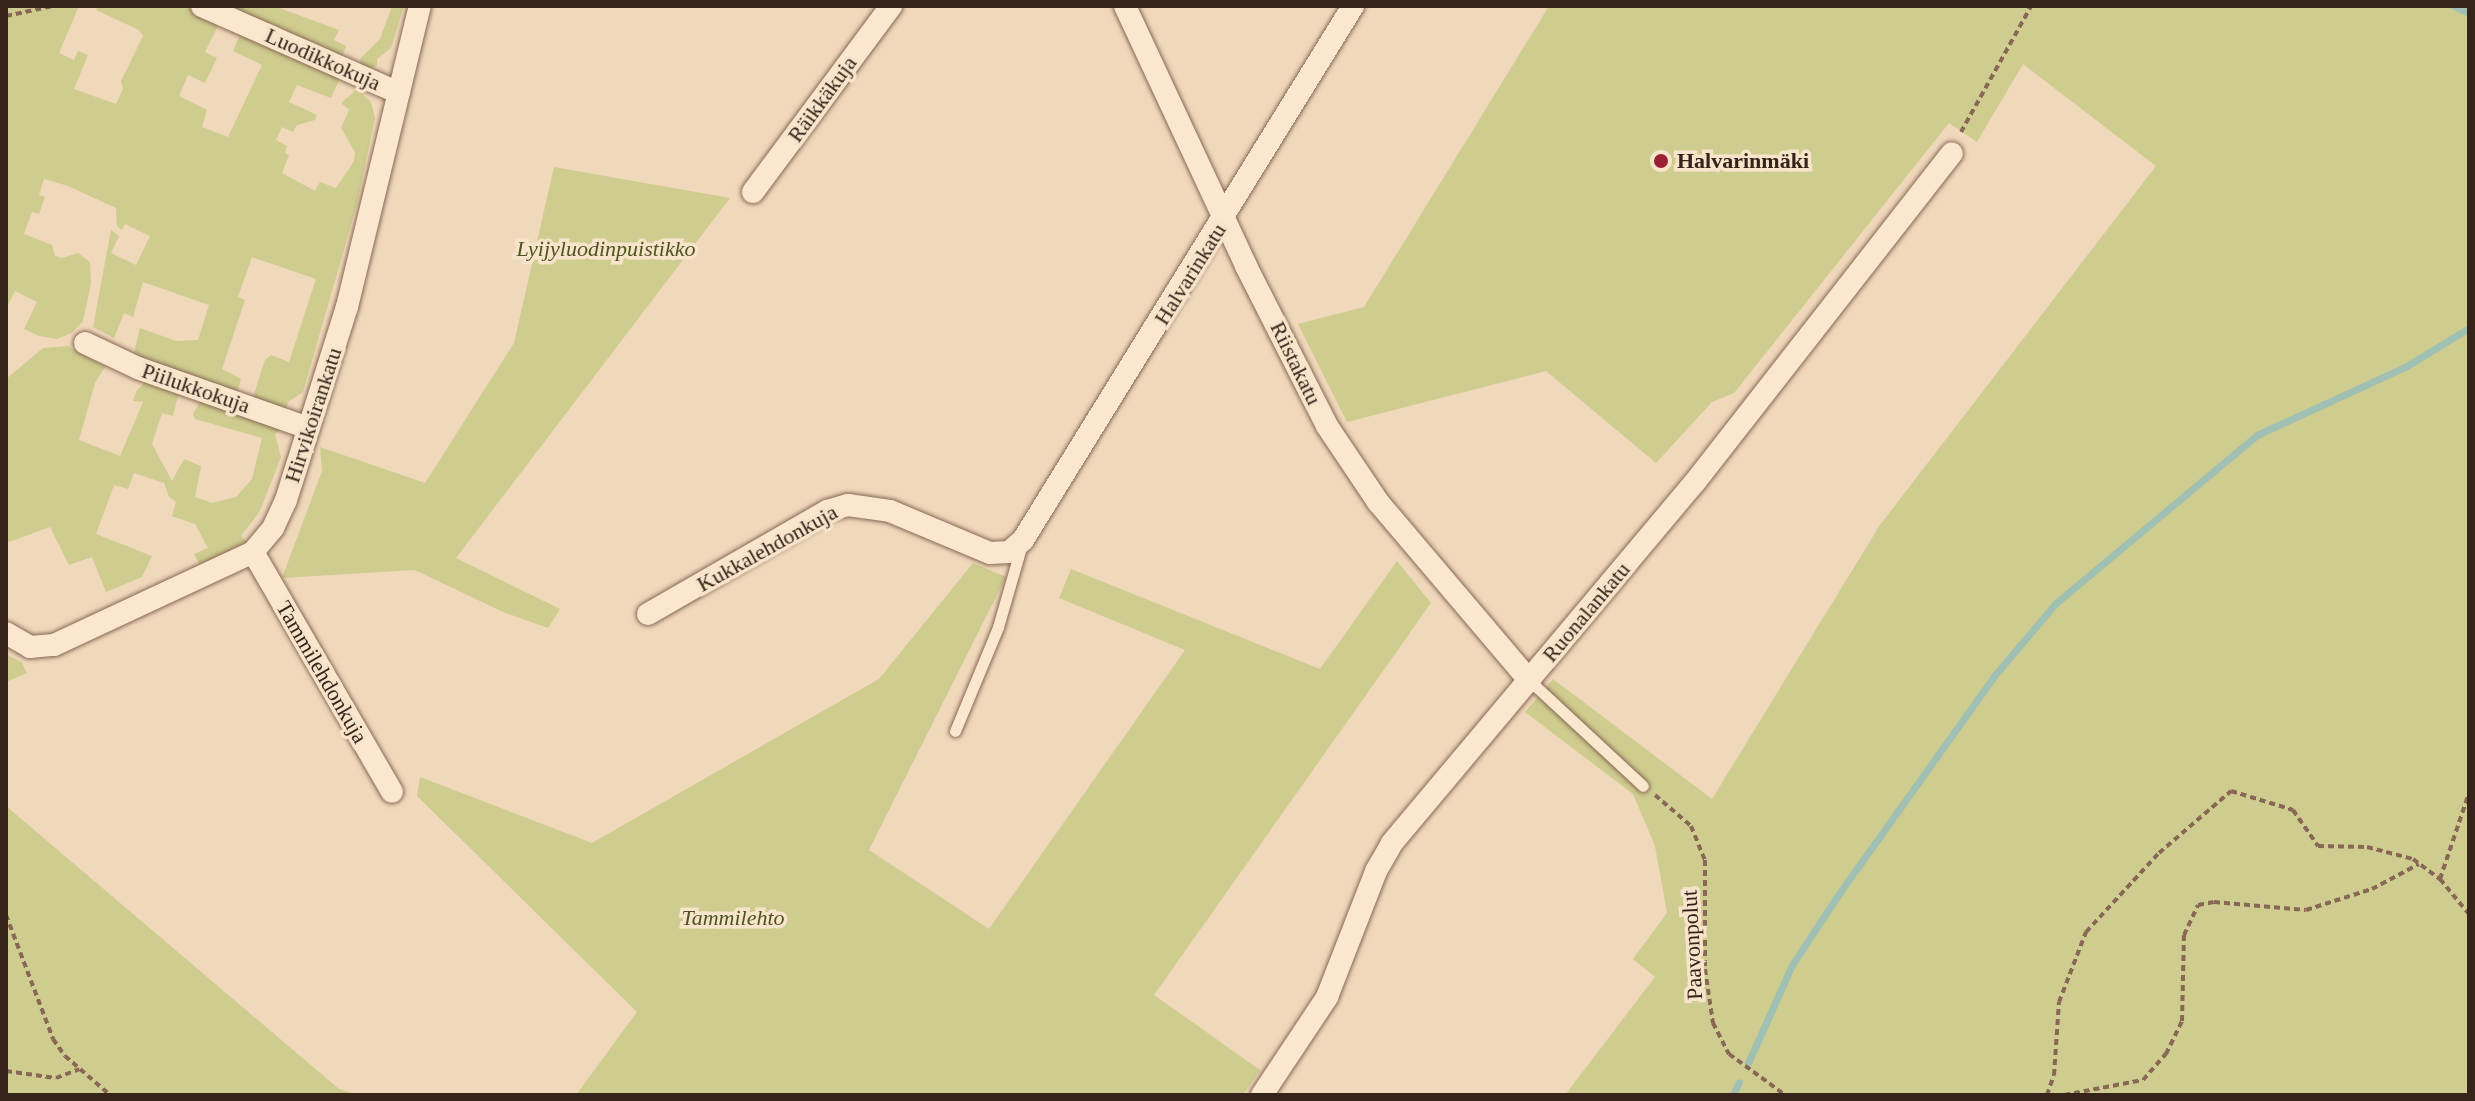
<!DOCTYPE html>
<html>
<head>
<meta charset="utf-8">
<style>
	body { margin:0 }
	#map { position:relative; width:2475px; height:1101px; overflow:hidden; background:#f0d8bb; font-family:Georgia,serif }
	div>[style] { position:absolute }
	.green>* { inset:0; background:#cecc8e }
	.stream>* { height:7px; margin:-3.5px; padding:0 3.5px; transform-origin:3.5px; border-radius:3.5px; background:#9fc0b2 }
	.path>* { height:4px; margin-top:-2px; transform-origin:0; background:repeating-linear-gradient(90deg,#886854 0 6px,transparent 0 10px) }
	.roads { filter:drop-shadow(0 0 2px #886854) drop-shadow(0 0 2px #886854) }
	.lane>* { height:11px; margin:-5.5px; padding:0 5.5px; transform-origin:5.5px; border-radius:5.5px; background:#fbe7ce }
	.street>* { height:22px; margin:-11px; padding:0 11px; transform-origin:11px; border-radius:11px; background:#fbe7ce }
	.dots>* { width:22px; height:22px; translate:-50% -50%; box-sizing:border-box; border:4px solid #f7e4ca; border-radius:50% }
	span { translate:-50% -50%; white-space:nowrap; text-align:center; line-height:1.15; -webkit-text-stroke:7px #f7e4ca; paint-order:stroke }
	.street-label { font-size:22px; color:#36231a }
	.poi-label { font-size:22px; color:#36231a; font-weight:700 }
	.left { translate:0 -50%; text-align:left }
	.park-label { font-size:22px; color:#4e541f; font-style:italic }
	.frame { position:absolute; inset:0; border:8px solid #36231a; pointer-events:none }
</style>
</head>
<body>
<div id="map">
	<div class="green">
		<div style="clip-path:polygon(6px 6px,79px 6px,59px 53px,74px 60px,78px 51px,88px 55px,74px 89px,116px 104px,123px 89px,121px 81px,143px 36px,139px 30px,96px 10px,99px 6px,183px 6px,220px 22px,205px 52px,217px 58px,205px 83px,188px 75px,179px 96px,207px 110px,202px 127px,228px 137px,262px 65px,233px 51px,241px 32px,341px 76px,331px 98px,297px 85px,289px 102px,317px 115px,315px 120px,297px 125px,293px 132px,282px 127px,276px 140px,287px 146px,285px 153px,289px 155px,282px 173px,315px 191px,320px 182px,336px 188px,354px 161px,355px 152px,341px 128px,349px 110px,341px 103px,362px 85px,369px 88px,363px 95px,371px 102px,375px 118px,357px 204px,303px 392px,288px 402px,286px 410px,252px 400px,265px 360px,271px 355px,289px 362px,316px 279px,252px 257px,238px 297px,245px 300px,222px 369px,241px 379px,237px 394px,133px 357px,140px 328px,176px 341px,198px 340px,209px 305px,143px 282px,133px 317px,124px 313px,114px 338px,93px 327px,111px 230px,119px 236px,111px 253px,136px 265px,150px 236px,125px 224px,122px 230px,117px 226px,116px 208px,68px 186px,44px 179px,39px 195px,45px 197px,39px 214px,32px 212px,24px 234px,52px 245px,55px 256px,62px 258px,78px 253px,90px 262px,91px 283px,83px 321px,72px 333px,57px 339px,39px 336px,24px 329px,37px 302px,15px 291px,6px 309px,6px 19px,9px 15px)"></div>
		<div style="clip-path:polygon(224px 6px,274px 6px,339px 30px,334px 40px,346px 46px,342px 58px)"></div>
		<div style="clip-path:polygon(392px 6px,404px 6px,391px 48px,377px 59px,377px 66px,368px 68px,360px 64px,361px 58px,380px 39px)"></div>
		<div style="clip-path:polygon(1549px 6px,2450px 6px,2469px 16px,2469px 1095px,1565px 1095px,1655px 977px,1633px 959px,1667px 913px,1655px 846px,1633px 794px,1525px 712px,1553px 679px,1712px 799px,1880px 525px,2156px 166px,2023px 64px,1977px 142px,1949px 123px,1734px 393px,1712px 402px,1656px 463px,1546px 371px,1347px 422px,1298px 324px,1364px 307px)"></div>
		<div style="clip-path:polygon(554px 167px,730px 198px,456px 558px,560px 609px,548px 628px,503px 612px,415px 570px,282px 578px,322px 471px,320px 447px,425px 483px,514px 343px)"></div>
		<div style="clip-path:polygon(68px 346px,105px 367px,95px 383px,79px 440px,120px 456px,143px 402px,133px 401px,137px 390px,147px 380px,179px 392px,173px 416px,162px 413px,152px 444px,172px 481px,184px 459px,201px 466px,195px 497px,212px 503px,236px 497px,252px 479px,262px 438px,195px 419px,193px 414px,200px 402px,204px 400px,280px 430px,275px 434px,281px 457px,260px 511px,241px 536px,247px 542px,200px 565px,194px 554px,208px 548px,195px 524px,172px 516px,176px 502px,169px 497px,164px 483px,134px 473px,128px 489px,114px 485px,96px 534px,152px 556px,142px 577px,106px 592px,92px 557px,69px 565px,50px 527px,6px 543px,6px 379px,43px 348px)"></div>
		<div style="clip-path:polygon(1397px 561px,1431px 603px,1154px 995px,1260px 1070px,1243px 1095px,576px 1095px,637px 1012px,417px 796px,420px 777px,592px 843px,879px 679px,973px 563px,1006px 577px,869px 850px,989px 929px,1185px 650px,1059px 598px,1071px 569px,1320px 669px)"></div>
		<div style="clip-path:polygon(6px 654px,22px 663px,27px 673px,6px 682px)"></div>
		<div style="clip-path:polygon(6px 806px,339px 1089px,358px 1095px,6px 1095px)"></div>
	</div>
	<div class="stream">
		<div style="left:2454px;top:6px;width:17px;rotate:25deg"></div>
		<div style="left:1748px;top:1063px;width:107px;rotate:-65.8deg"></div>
		<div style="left:1792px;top:965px;width:84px;rotate:-56.7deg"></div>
		<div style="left:1838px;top:895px;width:269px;rotate:-54.5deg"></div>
		<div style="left:1994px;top:676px;width:96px;rotate:-49.7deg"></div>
		<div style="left:2056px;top:603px;width:262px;rotate:-39.9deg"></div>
		<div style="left:2257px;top:435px;width:163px;rotate:-24.7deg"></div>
		<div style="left:2405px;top:367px;width:75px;rotate:-31.4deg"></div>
		<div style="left:1733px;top:1095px;width:14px;rotate:-65deg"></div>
	</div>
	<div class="path">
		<div style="left:6px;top:16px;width:48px;rotate:-12deg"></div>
		<div style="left:1961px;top:132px;width:144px;rotate:-60.9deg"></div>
		<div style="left:1655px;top:795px;width:48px;rotate:40.7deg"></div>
		<div style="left:1691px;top:826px;width:37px;rotate:68deg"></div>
		<div style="left:1705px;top:860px;width:109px;rotate:90deg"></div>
		<div style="left:1705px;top:969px;width:55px;rotate:81.6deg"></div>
		<div style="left:1713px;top:1023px;width:35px;rotate:63deg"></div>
		<div style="left:1729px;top:1054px;width:69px;rotate:36.2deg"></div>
		<div style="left:2440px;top:879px;width:91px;rotate:-71.4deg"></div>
		<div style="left:6px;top:915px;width:133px;rotate:69.2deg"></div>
		<div style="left:53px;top:1039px;width:21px;rotate:55deg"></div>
		<div style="left:65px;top:1056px;width:60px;rotate:40.9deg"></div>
		<div style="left:6px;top:1071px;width:50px;rotate:8deg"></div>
		<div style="left:56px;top:1078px;width:25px;rotate:-21deg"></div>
		<div style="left:2047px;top:1095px;width:21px;rotate:-71deg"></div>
		<div style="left:2054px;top:1075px;width:73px;rotate:-86.1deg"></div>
		<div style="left:2059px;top:1002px;width:75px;rotate:-68.9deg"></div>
		<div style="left:2086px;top:932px;width:108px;rotate:-47.3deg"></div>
		<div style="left:2159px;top:853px;width:95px;rotate:-40.7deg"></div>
		<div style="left:2231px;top:791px;width:65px;rotate:17deg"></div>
		<div style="left:2293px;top:810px;width:44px;rotate:55.2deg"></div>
		<div style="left:2318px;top:846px;width:49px;rotate:1.2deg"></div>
		<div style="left:2367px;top:847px;width:48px;rotate:14.6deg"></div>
		<div style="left:2413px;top:859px;width:34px;rotate:37deg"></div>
		<div style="left:2440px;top:879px;width:45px;rotate:50.4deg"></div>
		<div style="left:2064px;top:1095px;width:80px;rotate:-10.8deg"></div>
		<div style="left:2143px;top:1080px;width:35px;rotate:-49deg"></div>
		<div style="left:2166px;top:1054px;width:37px;rotate:-64deg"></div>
		<div style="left:2182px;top:1021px;width:86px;rotate:-88.7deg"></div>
		<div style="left:2184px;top:935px;width:33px;rotate:-65deg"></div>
		<div style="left:2198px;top:905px;width:16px;rotate:-11deg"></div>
		<div style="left:2214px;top:902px;width:92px;rotate:5deg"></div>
		<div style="left:2306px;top:910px;width:69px;rotate:-17.7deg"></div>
		<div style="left:2372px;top:889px;width:53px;rotate:-28deg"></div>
	</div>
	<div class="roads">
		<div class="lane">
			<div style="left:1530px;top:681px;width:154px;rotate:42.9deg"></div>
			<div style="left:955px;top:731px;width:113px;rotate:-67.5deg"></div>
			<div style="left:998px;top:627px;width:86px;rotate:-73.9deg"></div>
		</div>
		<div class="street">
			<div style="left:202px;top:6px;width:215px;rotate:23.8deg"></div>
			<div style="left:1125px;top:6px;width:287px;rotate:65deg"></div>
			<div style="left:1246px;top:266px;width:179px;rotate:63.1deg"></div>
			<div style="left:1327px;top:426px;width:92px;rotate:56.1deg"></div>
			<div style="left:1378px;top:502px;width:235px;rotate:49.7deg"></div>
			<div style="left:753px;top:192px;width:232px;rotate:-53.4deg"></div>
			<div style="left:85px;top:343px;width:59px;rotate:25.3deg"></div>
			<div style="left:138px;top:368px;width:180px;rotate:19.4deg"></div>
			<div style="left:253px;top:552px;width:277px;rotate:59.9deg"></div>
			<div style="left:648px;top:614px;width:207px;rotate:-29.9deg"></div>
			<div style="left:827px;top:511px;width:22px;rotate:-16deg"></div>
			<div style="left:848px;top:505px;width:42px;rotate:8.1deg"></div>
			<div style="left:890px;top:511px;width:108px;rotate:22.8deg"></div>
			<div style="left:990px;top:553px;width:19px;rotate:-3deg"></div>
			<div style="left:1009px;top:552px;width:18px;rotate:-41deg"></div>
			<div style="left:1023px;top:540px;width:628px;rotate:-58.28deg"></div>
			<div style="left:6px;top:633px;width:28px;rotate:30deg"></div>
			<div style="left:30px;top:647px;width:24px;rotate:-5deg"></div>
			<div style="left:54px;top:645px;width:220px;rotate:-25deg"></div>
			<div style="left:253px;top:552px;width:31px;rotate:-50deg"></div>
			<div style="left:273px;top:528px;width:31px;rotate:-65deg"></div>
			<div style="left:286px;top:500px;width:202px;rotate:-72.5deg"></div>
			<div style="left:347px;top:307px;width:310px;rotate:-76.4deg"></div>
			<div style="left:1262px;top:1095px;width:118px;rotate:-56.4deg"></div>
			<div style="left:1327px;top:997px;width:135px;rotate:-68.7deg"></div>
			<div style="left:1376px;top:871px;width:32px;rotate:-60deg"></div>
			<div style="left:1392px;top:843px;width:471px;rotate:-50deg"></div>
			<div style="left:1695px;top:482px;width:417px;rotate:-52deg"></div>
		</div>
	</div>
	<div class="dots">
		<div style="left:1661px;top:161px;background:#9a2033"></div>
	</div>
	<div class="street-label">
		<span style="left:323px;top:59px;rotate:24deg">Luodikkokuja</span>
		<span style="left:822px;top:99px;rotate:-54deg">Räikkäkuja</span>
		<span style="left:1190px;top:274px;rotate:-58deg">Halvarinkatu</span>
		<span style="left:1296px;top:363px;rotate:64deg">Riistakatu</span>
		<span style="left:196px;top:388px;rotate:19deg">Piilukkokuja</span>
		<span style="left:313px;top:415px;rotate:-72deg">Hirvikoirankatu</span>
		<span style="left:767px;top:548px;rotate:-29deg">Kukkalehdonkuja</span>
		<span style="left:1586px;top:612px;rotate:-50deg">Ruonalankatu</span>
		<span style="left:322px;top:672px;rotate:60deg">Tammilehdonkuja</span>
		<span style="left:1692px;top:945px;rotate:-93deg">Paavonpolut</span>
	</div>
	<div class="poi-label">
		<span class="left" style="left:1677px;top:161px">Halvarinmäki</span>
	</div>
	<div class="park-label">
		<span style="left:606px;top:249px">Lyijyluodinpuistikko</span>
		<span style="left:733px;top:918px">Tammilehto</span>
	</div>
	<div class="frame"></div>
</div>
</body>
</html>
